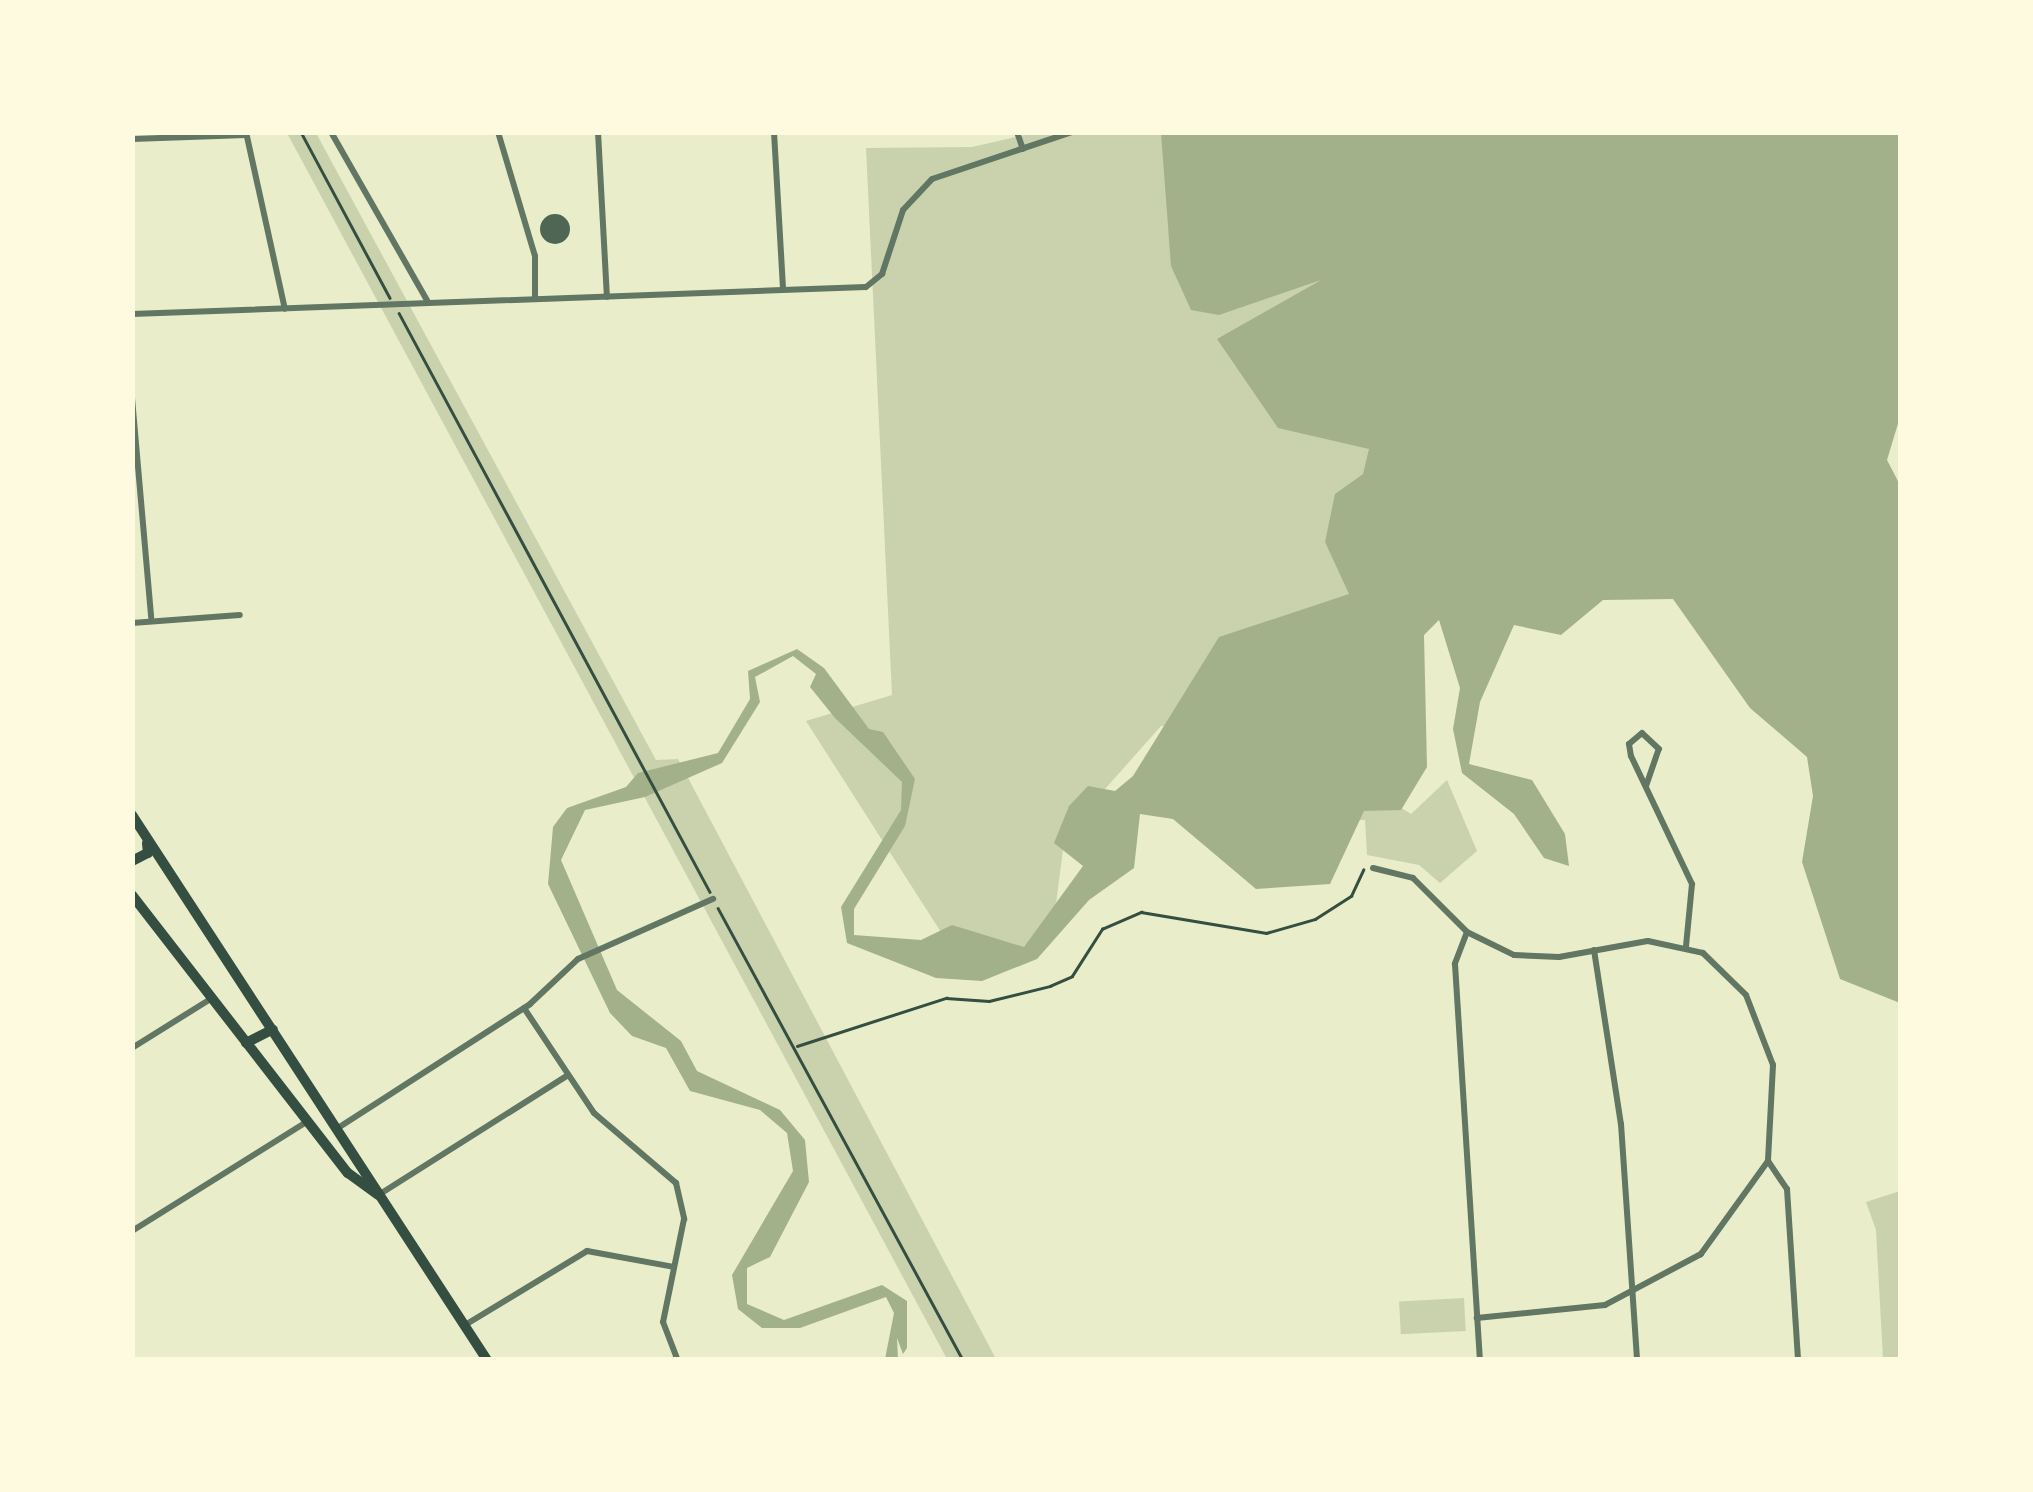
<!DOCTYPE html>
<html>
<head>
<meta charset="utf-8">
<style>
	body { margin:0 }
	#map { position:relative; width:2033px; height:1492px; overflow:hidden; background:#e9edc9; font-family:"Source Sans 3",sans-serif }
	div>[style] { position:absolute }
	.green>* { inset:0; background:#cad2ad; transform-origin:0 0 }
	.water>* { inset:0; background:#a3b18a }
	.building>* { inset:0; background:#4f6655 }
	.round { border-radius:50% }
	.path>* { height:2.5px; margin:-1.25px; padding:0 1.25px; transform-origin:1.25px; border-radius:1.25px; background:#344e41 }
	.minor>* { height:6px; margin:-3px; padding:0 3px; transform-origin:3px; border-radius:3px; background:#617663 }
	.secondary>* { height:10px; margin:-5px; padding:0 5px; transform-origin:5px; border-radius:5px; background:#344e41 }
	span { translate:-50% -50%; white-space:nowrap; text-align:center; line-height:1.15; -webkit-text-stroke:9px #fefae0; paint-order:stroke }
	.frame { position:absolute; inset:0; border:135px solid #fefae0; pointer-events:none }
</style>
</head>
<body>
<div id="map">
	<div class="green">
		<div style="clip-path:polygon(287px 133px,316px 133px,656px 760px,678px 759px,996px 1359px,947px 1359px)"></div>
		<div style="clip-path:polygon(1033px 133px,1172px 133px,1333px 267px,1391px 432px,1362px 783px,1411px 814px,1447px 780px,1477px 851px,1440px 883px,1419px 865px,1367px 855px,1365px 820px,1269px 822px,1262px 722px,1161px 726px,1065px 834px,1052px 935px,969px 976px,806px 721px,892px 695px,866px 148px,972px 147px)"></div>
		<div style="clip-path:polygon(1900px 1191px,1900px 1359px,1883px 1359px,1876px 1230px,1866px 1202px)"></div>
		<div style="left:1464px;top:1298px;width:33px;height:65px;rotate:87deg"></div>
	</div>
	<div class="water">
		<div style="clip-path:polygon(1161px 133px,1900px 133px,1900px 417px,1887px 460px,1900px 485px,1900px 1003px,1840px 979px,1802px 862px,1813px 796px,1807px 757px,1750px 708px,1673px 599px,1603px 600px,1561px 635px,1514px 625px,1480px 702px,1469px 764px,1532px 780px,1565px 834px,1569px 866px,1544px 858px,1514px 814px,1462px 773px,1453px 729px,1460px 688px,1439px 620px,1424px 635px,1427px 767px,1401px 810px,1364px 811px,1330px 884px,1256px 889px,1173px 819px,1140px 814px,1134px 868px,1089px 900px,1037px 959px,982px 981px,936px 978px,847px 943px,841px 907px,901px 810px,902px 782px,835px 718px,810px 687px,816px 674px,793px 656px,755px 677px,760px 702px,722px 763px,645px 797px,585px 810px,561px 860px,617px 990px,681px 1041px,697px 1071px,780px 1110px,805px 1140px,809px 1182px,770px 1257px,747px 1268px,747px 1304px,784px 1320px,882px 1285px,907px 1301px,907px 1348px,903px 1354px,897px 1338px,898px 1359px,885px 1359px,894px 1313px,886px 1297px,800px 1328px,762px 1328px,738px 1309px,732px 1275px,793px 1171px,787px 1133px,760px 1110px,690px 1091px,666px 1048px,632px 1036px,610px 1013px,548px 884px,553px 827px,567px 808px,626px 787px,638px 773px,718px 753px,750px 699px,748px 671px,797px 649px,824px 668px,869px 729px,883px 732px,915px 779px,905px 826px,854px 909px,854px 935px,921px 940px,952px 925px,1024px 947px,1083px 866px,1054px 843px,1069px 806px,1088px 786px,1115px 791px,1133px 776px,1219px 637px,1349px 594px,1325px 542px,1335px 494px,1363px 474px,1369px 449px,1278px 428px,1217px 339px,1321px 280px,1219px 315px,1191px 310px,1171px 266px)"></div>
	</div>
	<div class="building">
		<div class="round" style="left:540px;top:214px;width:30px;height:30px"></div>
	</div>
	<div class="path">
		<div style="left:301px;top:132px;width:188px;rotate:61.8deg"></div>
		<div style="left:399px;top:313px;width:657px;rotate:61.76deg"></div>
		<div style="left:718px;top:908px;width:514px;rotate:61.54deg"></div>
		<div style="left:797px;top:1046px;width:157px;rotate:-17.9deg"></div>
		<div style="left:946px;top:998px;width:43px;rotate:4deg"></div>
		<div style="left:989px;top:1001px;width:63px;rotate:-13.8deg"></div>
		<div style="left:1050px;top:986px;width:24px;rotate:-24deg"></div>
		<div style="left:1072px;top:976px;width:56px;rotate:-57.4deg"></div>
		<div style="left:1102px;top:929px;width:43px;rotate:-23.6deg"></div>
		<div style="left:1141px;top:912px;width:127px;rotate:9.5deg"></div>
		<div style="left:1266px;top:933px;width:51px;rotate:-15.9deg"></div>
		<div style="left:1315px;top:919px;width:43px;rotate:-32.6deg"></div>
		<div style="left:1351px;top:896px;width:29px;rotate:-65deg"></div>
	</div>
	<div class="minor">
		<div style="left:246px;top:132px;width:181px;rotate:77.6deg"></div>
		<div style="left:331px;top:132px;width:196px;rotate:60.3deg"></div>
		<div style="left:498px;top:132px;width:129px;rotate:73.4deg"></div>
		<div style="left:535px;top:256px;width:43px;rotate:90deg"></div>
		<div style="left:598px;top:132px;width:165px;rotate:86.9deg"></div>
		<div style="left:774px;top:132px;width:158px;rotate:86.7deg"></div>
		<div style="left:1017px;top:132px;width:18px;rotate:71deg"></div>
		<div style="left:132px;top:139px;width:114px;rotate:-2deg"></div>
		<div style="left:132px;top:314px;width:734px;rotate:-2.11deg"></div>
		<div style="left:866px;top:287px;width:21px;rotate:-39deg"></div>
		<div style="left:882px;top:274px;width:67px;rotate:-71.8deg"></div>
		<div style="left:903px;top:210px;width:42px;rotate:-46.9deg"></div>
		<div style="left:932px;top:179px;width:148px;rotate:-18.6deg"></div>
		<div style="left:132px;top:398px;width:220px;rotate:85deg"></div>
		<div style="left:132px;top:623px;width:108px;rotate:-4.2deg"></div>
		<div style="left:1646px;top:786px;width:39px;rotate:-71deg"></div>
		<div style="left:1659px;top:749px;width:23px;rotate:-137deg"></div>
		<div style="left:1642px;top:733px;width:17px;rotate:140deg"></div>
		<div style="left:1629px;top:744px;width:12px;rotate:81deg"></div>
		<div style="left:1631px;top:756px;width:142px;rotate:64.5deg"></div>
		<div style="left:1692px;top:884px;width:62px;rotate:95.5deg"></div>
		<div style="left:1373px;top:868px;width:41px;rotate:14deg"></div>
		<div style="left:1413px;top:878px;width:76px;rotate:45deg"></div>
		<div style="left:1467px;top:932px;width:52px;rotate:26.1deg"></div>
		<div style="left:1514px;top:955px;width:45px;rotate:2.5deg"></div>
		<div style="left:1559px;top:957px;width:90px;rotate:-10.2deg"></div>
		<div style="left:1648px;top:941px;width:56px;rotate:12.3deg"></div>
		<div style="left:1703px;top:953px;width:60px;rotate:44.3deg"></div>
		<div style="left:1746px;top:995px;width:75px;rotate:68.9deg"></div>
		<div style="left:1773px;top:1065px;width:96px;rotate:93deg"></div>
		<div style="left:1768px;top:1161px;width:115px;rotate:125.8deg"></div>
		<div style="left:1701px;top:1254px;width:109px;rotate:152deg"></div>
		<div style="left:1605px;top:1305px;width:129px;rotate:174.2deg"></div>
		<div style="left:1467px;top:932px;width:34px;rotate:111deg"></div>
		<div style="left:1455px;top:964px;width:397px;rotate:86.4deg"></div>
		<div style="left:1594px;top:950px;width:176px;rotate:81.2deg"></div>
		<div style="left:1621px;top:1124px;width:237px;rotate:86.1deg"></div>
		<div style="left:524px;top:1008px;width:126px;rotate:56.3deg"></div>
		<div style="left:594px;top:1113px;width:108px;rotate:40.5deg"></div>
		<div style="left:676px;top:1183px;width:37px;rotate:77deg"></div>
		<div style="left:684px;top:1219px;width:105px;rotate:101.5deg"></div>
		<div style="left:663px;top:1322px;width:39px;rotate:69deg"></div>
		<div style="left:132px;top:1048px;width:94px;rotate:-32deg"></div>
		<div style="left:341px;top:1126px;width:225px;rotate:-32.8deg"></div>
		<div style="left:530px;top:1004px;width:66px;rotate:-43.2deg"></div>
		<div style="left:578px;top:959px;width:148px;rotate:-24deg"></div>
		<div style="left:1768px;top:1161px;width:34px;rotate:56deg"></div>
		<div style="left:1787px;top:1189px;width:171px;rotate:86.3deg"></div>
		<div style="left:380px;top:1194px;width:221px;rotate:-32.3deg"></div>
		<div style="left:132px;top:1231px;width:208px;rotate:-32deg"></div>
		<div style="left:465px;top:1325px;width:143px;rotate:-31.2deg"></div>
		<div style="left:587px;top:1251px;width:88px;rotate:10.4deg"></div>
	</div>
	<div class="secondary">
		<div style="left:132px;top:815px;width:650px;rotate:56.92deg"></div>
		<div style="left:132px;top:861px;width:18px;rotate:-27deg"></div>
		<div style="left:148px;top:853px;width:10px;rotate:-96deg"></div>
		<div style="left:132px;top:895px;width:352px;rotate:52.2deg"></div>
		<div style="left:348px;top:1173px;width:37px;rotate:36deg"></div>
		<div style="left:246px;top:1043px;width:30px;rotate:-27deg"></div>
	</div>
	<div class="frame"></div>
</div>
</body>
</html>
